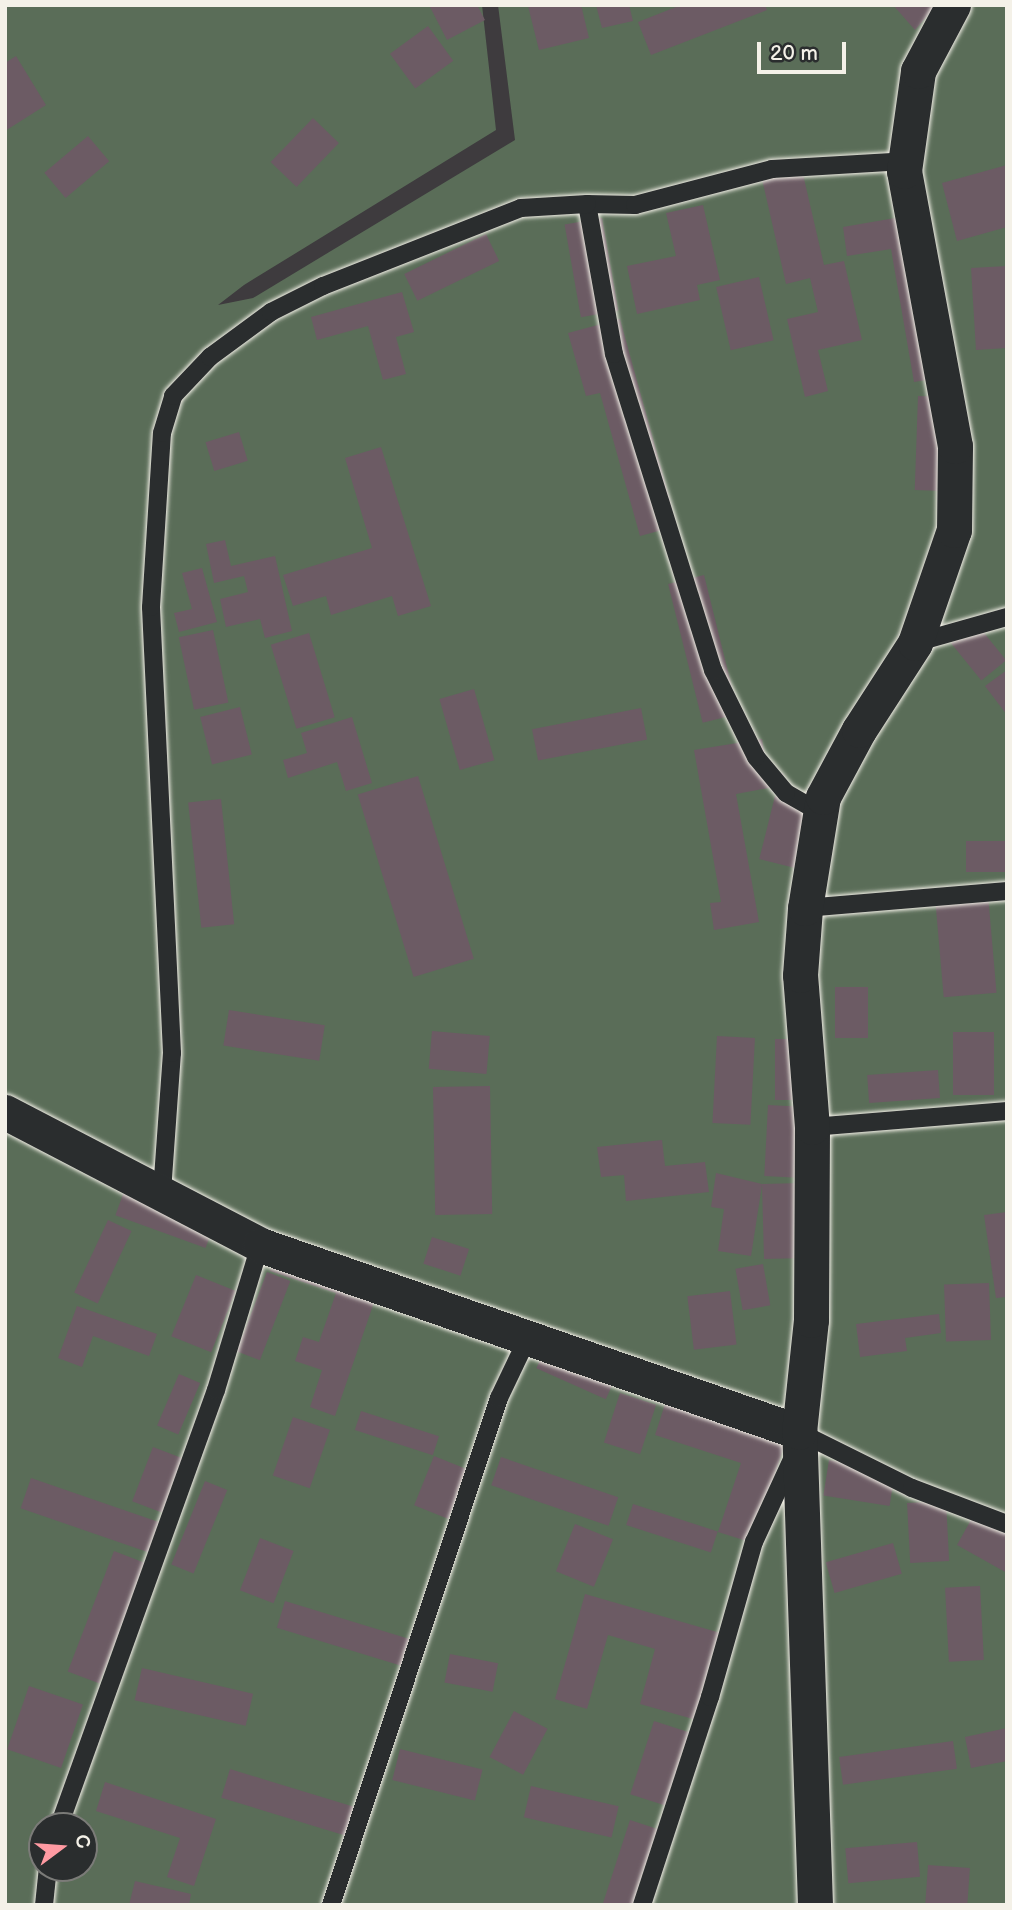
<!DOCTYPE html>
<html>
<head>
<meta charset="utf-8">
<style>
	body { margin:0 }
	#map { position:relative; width:1012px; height:1910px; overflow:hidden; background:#3e3b3e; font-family:"Balsamiq Sans",sans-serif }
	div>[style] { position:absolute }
	.green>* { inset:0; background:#5a6d58 }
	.building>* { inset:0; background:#6c5b64; transform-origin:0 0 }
	.roads { filter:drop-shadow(0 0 2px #f4f1e8) drop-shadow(0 0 2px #f4f1e8) }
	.service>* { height:18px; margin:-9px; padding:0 9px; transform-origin:9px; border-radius:9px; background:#2a2d2e }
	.minor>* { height:35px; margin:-17.5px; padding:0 17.5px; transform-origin:17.5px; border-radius:17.5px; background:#2a2d2e }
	span { translate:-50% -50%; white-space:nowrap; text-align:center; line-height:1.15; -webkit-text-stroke:5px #2a2d2e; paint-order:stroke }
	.frame { position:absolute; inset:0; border:7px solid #f4f1e8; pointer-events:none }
	.north { position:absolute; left:28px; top:1812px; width:70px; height:70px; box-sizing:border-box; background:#2a2d2e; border:2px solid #7b7b78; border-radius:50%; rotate:74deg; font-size:19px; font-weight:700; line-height:28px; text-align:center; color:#f4f1e8 }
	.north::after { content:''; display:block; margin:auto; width:24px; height:32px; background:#ff9aa2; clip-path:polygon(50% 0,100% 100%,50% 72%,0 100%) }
	.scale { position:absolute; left:757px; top:42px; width:89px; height:32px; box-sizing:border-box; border:4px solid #f4f1e8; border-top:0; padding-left:9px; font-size:21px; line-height:24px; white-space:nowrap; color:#f4f1e8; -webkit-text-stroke:5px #2a2d2e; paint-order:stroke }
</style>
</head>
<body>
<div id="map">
	<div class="green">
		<div style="clip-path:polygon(evenodd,5px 5px,482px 5px,496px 130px,244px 285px,218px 305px,253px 298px,515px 140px,498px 5px,1007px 5px,1007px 1905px,5px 1905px,5px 5px,42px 1826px,84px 1826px,84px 1868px,42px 1868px,42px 1826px)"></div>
	</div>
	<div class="building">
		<div style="clip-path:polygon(429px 5px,477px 5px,485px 20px,447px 40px)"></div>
		<div style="clip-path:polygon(581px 5px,589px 38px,539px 50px,528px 6px)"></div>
		<div style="clip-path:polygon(596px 5px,629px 5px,633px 21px,602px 28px)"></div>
		<div style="clip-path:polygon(681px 5px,765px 5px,767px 10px,651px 55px,638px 22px)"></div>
		<div style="clip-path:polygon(893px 5px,937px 5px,915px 30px)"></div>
		<div style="left:428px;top:26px;width:43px;height:47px;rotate:54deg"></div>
		<div style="clip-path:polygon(16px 56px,46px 105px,5px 131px,5px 63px)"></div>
		<div style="left:313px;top:118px;width:36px;height:61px;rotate:44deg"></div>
		<div style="left:88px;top:136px;width:33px;height:57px;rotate:50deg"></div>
		<div style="clip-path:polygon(1007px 165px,1007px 227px,957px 241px,942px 183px)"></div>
		<div style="clip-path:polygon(802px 170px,824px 265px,844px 261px,862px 340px,818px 350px,828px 391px,805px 397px,787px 319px,818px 312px,810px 278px,786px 284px,762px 179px)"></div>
		<div style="clip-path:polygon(703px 205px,720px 280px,697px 285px,700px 300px,637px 314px,627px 266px,676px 256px,666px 213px)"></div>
		<div style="clip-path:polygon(924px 213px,952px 376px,914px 382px,891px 249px,847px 256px,843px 227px)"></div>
		<div style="left:602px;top:218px;width:94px;height:38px;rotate:80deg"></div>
		<div style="left:486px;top:234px;width:30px;height:91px;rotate:64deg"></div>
		<div style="clip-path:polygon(1007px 266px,1007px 348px,976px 350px,971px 268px)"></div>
		<div style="left:759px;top:277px;width:65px;height:44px;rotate:77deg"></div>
		<div style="clip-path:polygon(402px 292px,414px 332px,396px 337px,406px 374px,383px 380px,368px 326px,317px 340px,311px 317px)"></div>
		<div style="clip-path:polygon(620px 319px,677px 526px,640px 536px,600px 393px,586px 396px,568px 333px)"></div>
		<div style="left:918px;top:396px;width:38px;height:94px;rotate:2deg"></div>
		<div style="left:239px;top:432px;width:30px;height:35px;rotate:73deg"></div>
		<div style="clip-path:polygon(381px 447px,431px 606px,398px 616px,392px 596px,331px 615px,326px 596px,293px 606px,283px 575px,372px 548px,345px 458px)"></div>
		<div style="clip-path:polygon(225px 540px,231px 566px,275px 556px,292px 631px,265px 638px,260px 619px,226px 627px,220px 599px,248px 592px,244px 576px,214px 583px,206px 544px)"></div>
		<div style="clip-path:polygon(202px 568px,217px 622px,179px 632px,174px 613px,192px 609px,182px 573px)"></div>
		<div style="left:704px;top:575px;width:143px;height:37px;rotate:76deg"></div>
		<div style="left:976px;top:623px;width:48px;height:32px;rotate:51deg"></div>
		<div style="left:213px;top:630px;width:74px;height:35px;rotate:78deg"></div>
		<div style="left:309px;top:633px;width:88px;height:40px;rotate:73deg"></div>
		<div style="clip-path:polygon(1007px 670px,1007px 715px,985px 686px)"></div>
		<div style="left:474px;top:689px;width:74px;height:36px;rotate:74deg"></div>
		<div style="left:240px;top:707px;width:49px;height:41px;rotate:76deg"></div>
		<div style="left:641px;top:708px;width:32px;height:111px;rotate:79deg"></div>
		<div style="clip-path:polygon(352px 717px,372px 783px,346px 791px,337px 762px,288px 778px,283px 760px,307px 753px,301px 733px)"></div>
		<div style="clip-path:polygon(762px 739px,768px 776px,783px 773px,785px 785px,736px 794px,759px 922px,714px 930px,710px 903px,721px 902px,694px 750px)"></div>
		<div style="left:418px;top:776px;width:191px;height:63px;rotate:73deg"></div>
		<div style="left:775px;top:796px;width:42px;height:65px;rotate:14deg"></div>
		<div style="left:221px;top:799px;width:126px;height:33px;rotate:84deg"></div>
		<div style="left:1007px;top:841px;width:31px;height:41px;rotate:90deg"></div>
		<div style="left:988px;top:895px;width:98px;height:53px;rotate:85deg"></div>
		<div style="left:835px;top:987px;width:33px;height:51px"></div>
		<div style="left:229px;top:1010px;width:97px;height:36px;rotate:9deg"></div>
		<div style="left:432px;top:1031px;width:58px;height:38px;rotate:5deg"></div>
		<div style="left:953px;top:1032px;width:41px;height:63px"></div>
		<div style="left:717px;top:1036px;width:38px;height:87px;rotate:3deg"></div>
		<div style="left:775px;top:1039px;width:28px;height:61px"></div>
		<div style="left:938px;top:1070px;width:28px;height:71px;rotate:86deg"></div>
		<div style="left:490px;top:1086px;width:128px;height:57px;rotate:89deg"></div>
		<div style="left:768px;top:1105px;width:38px;height:71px;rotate:3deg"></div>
		<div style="clip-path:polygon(662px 1140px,665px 1166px,705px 1162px,709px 1192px,626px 1201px,624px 1175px,601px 1177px,597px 1147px)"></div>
		<div style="clip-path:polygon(716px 1173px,762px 1184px,802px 1183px,805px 1258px,764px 1259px,762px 1185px,751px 1256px,718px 1251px,724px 1209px,711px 1207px)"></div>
		<div style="left:126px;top:1186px;width:96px;height:31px;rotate:20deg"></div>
		<div style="clip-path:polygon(1007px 1212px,1007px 1297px,996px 1298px,984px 1215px)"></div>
		<div style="left:108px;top:1220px;width:26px;height:80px;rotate:25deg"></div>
		<div style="left:432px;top:1237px;width:39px;height:28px;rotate:18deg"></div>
		<div style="clip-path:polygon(279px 1246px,381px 1282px,335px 1416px,310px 1407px,322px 1370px,295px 1361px,303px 1337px,319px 1342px,336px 1293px,270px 1271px)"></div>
		<div style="left:763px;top:1264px;width:42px;height:28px;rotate:80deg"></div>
		<div style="left:267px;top:1272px;width:25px;height:85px;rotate:21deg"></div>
		<div style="left:196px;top:1275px;width:43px;height:66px;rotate:22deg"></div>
		<div style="left:989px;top:1283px;width:57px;height:45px;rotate:88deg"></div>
		<div style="left:730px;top:1291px;width:54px;height:43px;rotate:83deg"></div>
		<div style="clip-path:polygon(77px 1306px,157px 1334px,149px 1356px,93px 1336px,82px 1367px,58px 1358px)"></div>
		<div style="clip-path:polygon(939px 1314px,941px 1333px,905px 1338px,907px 1351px,860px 1357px,856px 1324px)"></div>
		<div style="left:549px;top:1340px;width:76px;height:31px;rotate:24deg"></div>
		<div style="left:179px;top:1374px;width:23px;height:56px;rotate:23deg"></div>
		<div style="left:620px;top:1393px;width:38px;height:52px;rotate:18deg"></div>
		<div style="clip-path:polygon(666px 1401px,786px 1440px,753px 1543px,718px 1532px,741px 1463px,655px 1435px)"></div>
		<div style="left:361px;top:1411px;width:82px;height:20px;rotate:18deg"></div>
		<div style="left:293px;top:1417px;width:39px;height:62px;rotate:19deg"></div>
		<div style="left:153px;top:1447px;width:33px;height:58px;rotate:21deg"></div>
		<div style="left:434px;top:1456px;width:37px;height:53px;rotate:22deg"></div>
		<div style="left:501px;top:1457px;width:124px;height:30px;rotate:19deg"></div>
		<div style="left:829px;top:1460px;width:67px;height:36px;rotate:9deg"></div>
		<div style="left:31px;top:1478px;width:138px;height:32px;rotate:19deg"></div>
		<div style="left:205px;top:1481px;width:24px;height:90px;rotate:22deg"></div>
		<div style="left:946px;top:1501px;width:60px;height:39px;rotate:87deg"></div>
		<div style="left:633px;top:1504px;width:89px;height:22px;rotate:18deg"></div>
		<div style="clip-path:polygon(977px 1509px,1007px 1525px,1007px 1573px,957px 1545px)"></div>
		<div style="left:575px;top:1524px;width:41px;height:51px;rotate:22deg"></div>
		<div style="left:260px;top:1538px;width:36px;height:56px;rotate:21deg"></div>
		<div style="left:893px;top:1543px;width:32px;height:70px;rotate:74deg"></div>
		<div style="left:114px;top:1551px;width:34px;height:129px;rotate:21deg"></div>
		<div style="left:980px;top:1586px;width:74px;height:35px;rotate:87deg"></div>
		<div style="clip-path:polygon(585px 1594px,724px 1634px,700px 1721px,640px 1704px,655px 1649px,608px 1635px,587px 1709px,555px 1699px)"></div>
		<div style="left:285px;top:1601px;width:131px;height:28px;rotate:17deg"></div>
		<div style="left:450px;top:1654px;width:49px;height:29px;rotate:11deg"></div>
		<div style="left:142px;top:1668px;width:114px;height:33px;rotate:13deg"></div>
		<div style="left:29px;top:1686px;width:57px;height:67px;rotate:19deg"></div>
		<div style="left:514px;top:1711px;width:38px;height:52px;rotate:28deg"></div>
		<div style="left:654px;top:1721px;width:40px;height:77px;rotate:18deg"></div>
		<div style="clip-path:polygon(1007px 1728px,1007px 1761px,971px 1768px,965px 1737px)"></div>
		<div style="left:953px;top:1741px;width:28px;height:115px;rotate:82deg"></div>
		<div style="left:400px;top:1749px;width:85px;height:32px;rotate:14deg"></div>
		<div style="left:230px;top:1769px;width:132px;height:30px;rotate:17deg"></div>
		<div style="clip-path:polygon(105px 1782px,216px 1819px,194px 1886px,167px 1877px,180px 1838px,96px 1811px)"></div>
		<div style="left:531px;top:1786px;width:90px;height:32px;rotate:13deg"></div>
		<div style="left:630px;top:1820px;width:33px;height:89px;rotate:18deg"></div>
		<div style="left:917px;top:1842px;width:35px;height:72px;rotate:85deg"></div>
		<div style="left:928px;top:1865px;width:42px;height:40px;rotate:4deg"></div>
		<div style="clip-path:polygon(135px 1881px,191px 1894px,189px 1905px,129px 1905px)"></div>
	</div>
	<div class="roads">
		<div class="service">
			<div style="left:915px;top:643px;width:96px;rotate:-15.8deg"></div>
			<div style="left:821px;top:813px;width:40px;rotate:-150.3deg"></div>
			<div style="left:786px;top:793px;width:47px;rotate:-129.8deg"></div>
			<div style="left:756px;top:757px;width:97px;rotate:-116.3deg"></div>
			<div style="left:713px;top:670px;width:331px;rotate:-107.4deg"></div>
			<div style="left:614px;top:354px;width:152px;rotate:-100.2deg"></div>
			<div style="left:587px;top:204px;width:48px;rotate:1.2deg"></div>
			<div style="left:635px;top:205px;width:142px;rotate:-14.7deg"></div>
			<div style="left:772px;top:169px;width:133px;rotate:-3.4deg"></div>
			<div style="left:805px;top:908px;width:203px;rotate:-4.8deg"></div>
			<div style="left:812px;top:1127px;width:196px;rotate:-4.7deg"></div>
			<div style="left:162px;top:1192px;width:139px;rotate:-85.9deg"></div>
			<div style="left:172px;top:1053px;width:446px;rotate:-92.7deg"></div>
			<div style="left:151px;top:607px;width:174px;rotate:-86.4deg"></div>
			<div style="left:162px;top:433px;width:39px;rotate:-73deg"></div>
			<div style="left:173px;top:396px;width:54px;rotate:-46.5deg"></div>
			<div style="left:210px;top:357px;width:76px;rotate:-36.4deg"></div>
			<div style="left:271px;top:312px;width:58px;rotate:-26.6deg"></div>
			<div style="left:323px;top:286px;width:213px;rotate:-21.5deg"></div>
			<div style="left:521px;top:208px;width:66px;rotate:-3.5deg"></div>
			<div style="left:799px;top:1432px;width:126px;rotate:26.4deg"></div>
			<div style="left:912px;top:1488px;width:102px;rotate:20.8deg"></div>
			<div style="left:59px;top:1826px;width:463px;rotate:-70.2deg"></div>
			<div style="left:216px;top:1390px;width:152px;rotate:-73.1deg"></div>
			<div style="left:44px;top:1905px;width:37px;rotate:-84deg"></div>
			<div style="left:331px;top:1905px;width:534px;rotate:-71.67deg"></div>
			<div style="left:499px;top:1398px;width:70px;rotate:-64.5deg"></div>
			<div style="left:642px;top:1905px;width:219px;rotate:-71.9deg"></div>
			<div style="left:710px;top:1697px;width:161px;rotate:-74.2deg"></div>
			<div style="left:754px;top:1542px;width:96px;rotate:-65.3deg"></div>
		</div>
		<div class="minor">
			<div style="left:5px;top:1112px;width:288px;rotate:27.5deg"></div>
			<div style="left:260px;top:1245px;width:571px;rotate:19.13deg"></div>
			<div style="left:815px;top:1905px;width:473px;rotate:-91.9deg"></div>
			<div style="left:799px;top:1432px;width:113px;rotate:-83.9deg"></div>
			<div style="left:811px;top:1320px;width:193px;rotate:-89.7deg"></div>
			<div style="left:812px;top:1127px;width:152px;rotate:-94.5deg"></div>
			<div style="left:800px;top:975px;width:67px;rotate:-85.7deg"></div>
			<div style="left:805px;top:908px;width:112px;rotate:-80.8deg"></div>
			<div style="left:823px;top:797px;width:76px;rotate:-61.8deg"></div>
			<div style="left:859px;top:730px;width:103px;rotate:-57.2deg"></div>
			<div style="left:915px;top:643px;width:120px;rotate:-71deg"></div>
			<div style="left:954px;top:530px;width:84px;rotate:-89.3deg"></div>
			<div style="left:955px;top:446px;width:280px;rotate:-100.5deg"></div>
			<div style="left:904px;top:171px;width:101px;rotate:-82deg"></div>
			<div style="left:918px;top:71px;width:75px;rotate:-62.1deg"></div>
		</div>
	</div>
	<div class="frame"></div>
	<div class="north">С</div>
	<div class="scale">20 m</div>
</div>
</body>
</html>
